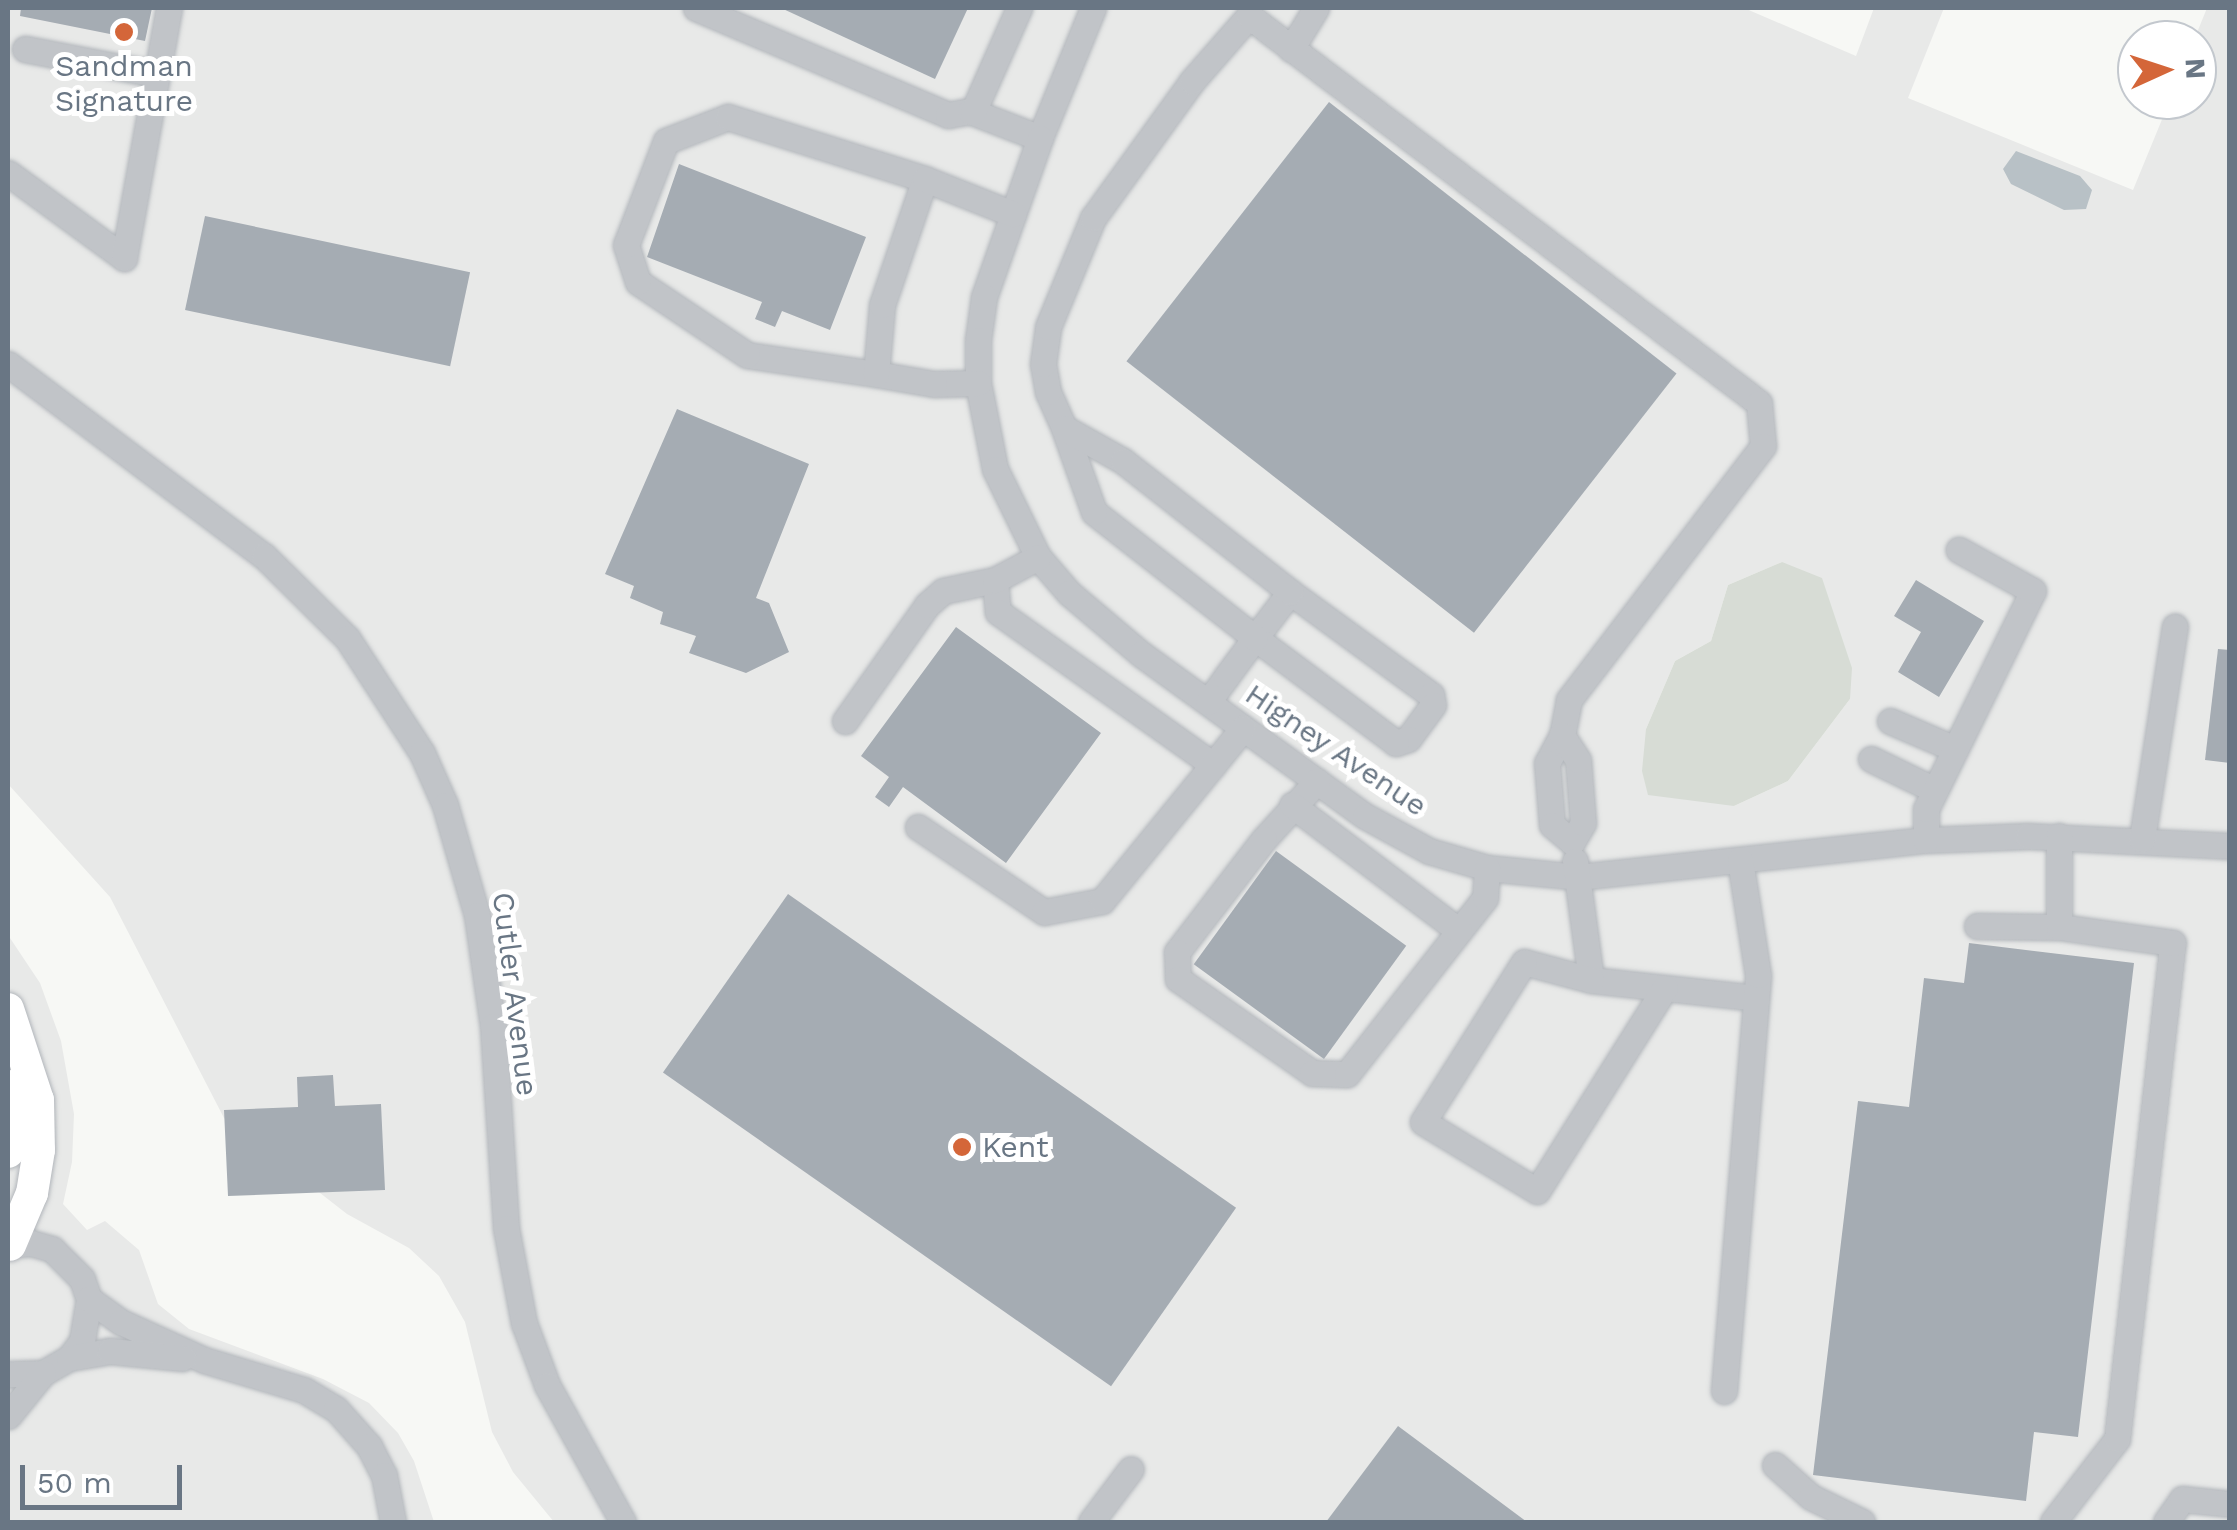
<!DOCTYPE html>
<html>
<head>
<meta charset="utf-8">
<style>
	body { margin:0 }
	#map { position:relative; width:2237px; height:1530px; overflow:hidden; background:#f7f8f5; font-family:"Work Sans",sans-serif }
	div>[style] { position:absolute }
	.built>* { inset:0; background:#e8e9e8 }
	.green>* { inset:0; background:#d7dcd5 }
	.water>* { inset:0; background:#b8c1c6 }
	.building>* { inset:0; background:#a5acb3; transform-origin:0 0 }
	.roads { filter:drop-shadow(0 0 2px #b2b6bb) drop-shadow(0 0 2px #b2b6bb) }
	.minor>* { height:25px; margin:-12.5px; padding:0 12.5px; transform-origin:12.5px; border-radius:12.5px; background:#c1c4c8 }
	.major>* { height:32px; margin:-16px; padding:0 16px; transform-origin:16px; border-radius:16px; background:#fff }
	.dots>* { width:28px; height:28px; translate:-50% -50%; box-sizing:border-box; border:5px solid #fff; border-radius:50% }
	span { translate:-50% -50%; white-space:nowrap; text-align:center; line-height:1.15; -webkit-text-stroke:10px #fff; paint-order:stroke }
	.poi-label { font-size:30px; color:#697684 }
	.left { translate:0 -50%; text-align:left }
	.street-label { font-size:30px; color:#697684 }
	.frame { position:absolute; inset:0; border:10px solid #697684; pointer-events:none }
	.north { position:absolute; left:2117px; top:20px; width:100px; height:100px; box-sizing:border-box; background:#fff; border:2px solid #c3c8ce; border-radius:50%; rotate:87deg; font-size:28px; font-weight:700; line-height:40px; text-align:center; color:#697684 }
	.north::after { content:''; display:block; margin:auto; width:35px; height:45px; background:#d46639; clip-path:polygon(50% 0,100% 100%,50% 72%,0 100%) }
	.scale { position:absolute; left:20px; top:1465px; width:162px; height:45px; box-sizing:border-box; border:5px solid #697684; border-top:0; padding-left:12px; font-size:30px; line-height:35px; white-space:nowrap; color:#697684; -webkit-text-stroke:8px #fff; paint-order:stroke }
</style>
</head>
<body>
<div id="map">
	<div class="built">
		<div style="clip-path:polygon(evenodd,8px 8px,1744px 8px,1856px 56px,1874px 8px,1944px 8px,1908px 98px,2133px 190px,2170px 100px,2197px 100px,2194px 40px,2207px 8px,2229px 8px,2229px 1522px,554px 1522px,513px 1472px,492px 1432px,465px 1322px,439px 1276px,409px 1248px,347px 1214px,224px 1118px,110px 897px,8px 784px,8px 8px,1782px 562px,1850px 699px,1788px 781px,1734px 806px,1646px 729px,1675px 661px,1711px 641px,1728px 585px,1782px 562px)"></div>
		<div style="clip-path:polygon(8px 935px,40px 983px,61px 1041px,74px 1114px,72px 1162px,63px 1204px,87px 1230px,105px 1221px,139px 1250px,158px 1304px,189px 1329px,323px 1379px,369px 1403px,398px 1433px,414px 1461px,434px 1522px,8px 1522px)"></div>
	</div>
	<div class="green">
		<div style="clip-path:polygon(1782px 562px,1822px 578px,1852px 668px,1850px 699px,1788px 781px,1734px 806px,1648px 795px,1642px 771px,1646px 729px,1675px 661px,1711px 641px,1728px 585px)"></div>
	</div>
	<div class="water">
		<div style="clip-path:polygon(2016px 151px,2080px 176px,2092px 190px,2086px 209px,2064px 210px,2011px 184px,2003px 169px)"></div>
	</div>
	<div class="building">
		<div style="clip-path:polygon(21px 8px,152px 8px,145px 41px,20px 16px)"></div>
		<div style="clip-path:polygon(781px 8px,968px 8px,935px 79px)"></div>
		<div style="left:1329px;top:102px;width:441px;height:329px;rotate:38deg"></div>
		<div style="clip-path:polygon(679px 164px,866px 237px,830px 330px,782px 311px,775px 327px,755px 319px,762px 302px,647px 257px)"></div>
		<div style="left:205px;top:216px;width:271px;height:96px;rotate:12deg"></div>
		<div style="clip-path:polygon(677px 409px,809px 464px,756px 598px,769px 603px,789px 652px,746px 673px,689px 653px,696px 636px,660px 624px,663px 612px,630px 598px,634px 586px,605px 574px)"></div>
		<div style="clip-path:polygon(1916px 580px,1984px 621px,1939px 697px,1898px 672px,1921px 632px,1894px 616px)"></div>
		<div style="clip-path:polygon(956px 627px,1101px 733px,1006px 863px,903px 787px,889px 807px,875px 797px,889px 777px,861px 756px)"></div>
		<div style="clip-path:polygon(2218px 649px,2230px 650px,2230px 763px,2205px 760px)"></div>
		<div style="left:1276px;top:851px;width:161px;height:140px;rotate:36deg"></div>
		<div style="left:788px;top:894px;width:547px;height:218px;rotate:35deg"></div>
		<div style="clip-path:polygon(1969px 943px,2134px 963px,2078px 1437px,2034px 1432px,2026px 1501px,1813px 1475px,1858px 1101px,1909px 1107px,1924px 978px,1964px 983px)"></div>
		<div style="clip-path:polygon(333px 1075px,335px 1106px,381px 1104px,385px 1190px,228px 1196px,224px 1110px,298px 1107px,297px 1077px)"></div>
		<div style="clip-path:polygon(1398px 1426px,1527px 1522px,1326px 1522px)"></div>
	</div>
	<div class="roads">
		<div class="minor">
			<div style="left:696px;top:8px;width:274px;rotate:23deg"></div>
			<div style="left:948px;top:115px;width:22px;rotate:-10deg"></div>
			<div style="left:970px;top:111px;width:75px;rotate:21.1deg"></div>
			<div style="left:1093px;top:8px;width:140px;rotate:112.2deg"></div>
			<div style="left:1040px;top:138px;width:169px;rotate:109.4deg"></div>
			<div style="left:984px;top:297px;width:43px;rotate:97.9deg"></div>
			<div style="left:978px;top:340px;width:43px;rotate:90deg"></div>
			<div style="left:978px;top:383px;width:88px;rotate:78.8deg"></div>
			<div style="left:995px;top:469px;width:98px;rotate:64deg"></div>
			<div style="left:1038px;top:557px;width:48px;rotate:49.3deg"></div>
			<div style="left:1069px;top:593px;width:94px;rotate:40.3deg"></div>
			<div style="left:1141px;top:654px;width:276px;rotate:35.9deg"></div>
			<div style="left:1365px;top:816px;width:73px;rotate:28.7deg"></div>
			<div style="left:1429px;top:851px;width:60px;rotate:16.3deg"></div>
			<div style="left:1487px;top:868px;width:91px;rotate:5.6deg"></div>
			<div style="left:1578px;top:877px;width:350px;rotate:-6.1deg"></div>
			<div style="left:1926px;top:840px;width:102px;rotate:-2.2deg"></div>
			<div style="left:2028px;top:836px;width:202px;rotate:2.8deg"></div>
			<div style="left:25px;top:49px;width:132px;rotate:10.9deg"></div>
			<div style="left:1291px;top:49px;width:48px;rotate:-58.6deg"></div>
			<div style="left:973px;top:112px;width:114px;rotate:-66.1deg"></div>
			<div style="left:8px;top:173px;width:144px;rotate:36.2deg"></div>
			<div style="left:124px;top:258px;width:254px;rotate:-79.8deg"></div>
			<div style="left:8px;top:364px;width:320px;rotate:36.9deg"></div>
			<div style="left:264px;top:556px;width:117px;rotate:44.7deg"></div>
			<div style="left:347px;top:638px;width:137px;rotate:56.9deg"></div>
			<div style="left:422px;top:753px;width:57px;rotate:66.1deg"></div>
			<div style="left:445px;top:805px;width:115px;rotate:73.8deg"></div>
			<div style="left:477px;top:915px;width:112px;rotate:81.8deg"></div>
			<div style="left:493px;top:1026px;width:202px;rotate:86.3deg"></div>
			<div style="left:506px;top:1228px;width:97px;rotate:79.3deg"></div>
			<div style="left:524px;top:1323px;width:66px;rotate:69.6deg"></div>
			<div style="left:547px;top:1385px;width:157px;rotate:61deg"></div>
			<div style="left:876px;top:374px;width:130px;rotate:-171.6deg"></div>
			<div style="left:747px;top:355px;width:131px;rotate:-146.2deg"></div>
			<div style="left:638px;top:282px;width:39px;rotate:-108deg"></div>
			<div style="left:626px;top:245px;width:111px;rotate:-69deg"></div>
			<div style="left:666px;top:141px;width:66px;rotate:-21.2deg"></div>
			<div style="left:728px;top:117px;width:207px;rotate:17.5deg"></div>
			<div style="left:978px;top:383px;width:44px;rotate:178.7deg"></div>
			<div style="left:934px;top:384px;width:59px;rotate:-170.2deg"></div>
			<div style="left:876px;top:374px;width:69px;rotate:-85deg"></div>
			<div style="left:882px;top:305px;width:133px;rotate:-71.2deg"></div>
			<div style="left:925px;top:179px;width:95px;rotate:21.7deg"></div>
			<div style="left:1064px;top:428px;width:39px;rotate:-114deg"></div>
			<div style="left:1048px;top:392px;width:28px;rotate:-100deg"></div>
			<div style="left:1043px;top:364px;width:37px;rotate:-82deg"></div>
			<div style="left:1048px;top:327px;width:118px;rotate:-67.6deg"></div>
			<div style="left:1093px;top:218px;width:169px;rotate:-54.1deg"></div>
			<div style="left:1192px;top:81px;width:86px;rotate:-48.8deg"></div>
			<div style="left:1249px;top:16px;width:640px;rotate:37.19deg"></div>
			<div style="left:1759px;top:403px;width:43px;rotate:84.7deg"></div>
			<div style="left:1763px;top:446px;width:320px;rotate:127.4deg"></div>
			<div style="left:1569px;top:700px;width:36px;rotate:101deg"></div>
			<div style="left:1562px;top:735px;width:32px;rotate:118deg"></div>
			<div style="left:1547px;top:763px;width:62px;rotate:85.4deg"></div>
			<div style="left:1552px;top:825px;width:26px;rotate:40deg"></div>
			<div style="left:1572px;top:842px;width:22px;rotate:-60deg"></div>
			<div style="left:1583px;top:823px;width:63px;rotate:-94.5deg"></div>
			<div style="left:1578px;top:760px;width:30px;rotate:-123deg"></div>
			<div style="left:995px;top:580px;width:32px;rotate:85deg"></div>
			<div style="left:998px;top:612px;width:264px;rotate:35.4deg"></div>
			<div style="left:1208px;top:702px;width:31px;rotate:-54deg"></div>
			<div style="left:1226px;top:677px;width:49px;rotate:-53.4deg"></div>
			<div style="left:1255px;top:638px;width:58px;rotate:-52.7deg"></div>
			<div style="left:1290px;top:592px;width:175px;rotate:36.1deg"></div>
			<div style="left:1431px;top:695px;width:10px;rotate:79deg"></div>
			<div style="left:1433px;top:705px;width:42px;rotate:126.3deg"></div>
			<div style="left:1408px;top:739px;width:13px;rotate:162deg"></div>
			<div style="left:1396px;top:743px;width:176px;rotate:-143.3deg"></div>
			<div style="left:1255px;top:638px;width:204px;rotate:-142deg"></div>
			<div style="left:1094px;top:512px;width:89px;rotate:-109.7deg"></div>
			<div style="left:1064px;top:428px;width:68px;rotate:29.2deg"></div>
			<div style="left:1123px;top:461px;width:212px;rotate:38.1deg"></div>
			<div style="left:845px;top:721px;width:142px;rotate:-54.7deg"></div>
			<div style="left:927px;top:605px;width:21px;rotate:-41deg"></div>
			<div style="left:943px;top:591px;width:53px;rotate:-11.9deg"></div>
			<div style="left:995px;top:580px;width:49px;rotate:-28.1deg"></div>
			<div style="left:1890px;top:721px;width:71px;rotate:23.3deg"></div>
			<div style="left:1871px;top:759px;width:71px;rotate:25.8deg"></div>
			<div style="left:1317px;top:781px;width:79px;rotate:132.4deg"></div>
			<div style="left:1264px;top:839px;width:143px;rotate:127.6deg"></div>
			<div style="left:1177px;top:952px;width:27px;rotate:88deg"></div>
			<div style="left:1178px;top:979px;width:164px;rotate:35deg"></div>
			<div style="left:1312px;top:1073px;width:35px;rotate:2deg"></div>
			<div style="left:1347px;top:1074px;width:224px;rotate:-51.9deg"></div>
			<div style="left:1485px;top:898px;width:30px;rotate:-86deg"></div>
			<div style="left:1292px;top:805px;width:209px;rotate:37deg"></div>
			<div style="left:918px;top:827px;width:152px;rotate:34deg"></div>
			<div style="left:1044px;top:912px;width:59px;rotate:-10.7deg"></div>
			<div style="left:1102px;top:901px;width:223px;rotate:-50.8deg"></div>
			<div style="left:2142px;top:839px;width:215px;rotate:-81.2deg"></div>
			<div style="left:1926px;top:840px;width:31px;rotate:-90deg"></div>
			<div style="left:1926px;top:809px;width:243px;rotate:-63.9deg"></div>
			<div style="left:2033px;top:591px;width:85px;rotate:-151deg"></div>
			<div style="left:1575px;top:861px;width:120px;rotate:82.3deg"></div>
			<div style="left:1591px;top:980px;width:166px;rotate:6.2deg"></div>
			<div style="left:1977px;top:926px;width:82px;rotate:0.7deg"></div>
			<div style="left:1591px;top:980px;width:69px;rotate:-165deg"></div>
			<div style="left:1524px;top:962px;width:189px;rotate:122.3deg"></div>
			<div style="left:1423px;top:1122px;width:133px;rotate:31.2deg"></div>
			<div style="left:1537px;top:1191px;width:240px;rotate:-57.8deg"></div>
			<div style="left:8px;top:1245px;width:23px;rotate:-5deg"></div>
			<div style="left:31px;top:1243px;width:22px;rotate:16deg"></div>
			<div style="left:52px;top:1249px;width:42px;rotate:45deg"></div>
			<div style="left:82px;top:1279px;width:21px;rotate:71deg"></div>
			<div style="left:89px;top:1299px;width:43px;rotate:99.5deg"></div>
			<div style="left:82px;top:1341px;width:21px;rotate:127deg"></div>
			<div style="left:69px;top:1358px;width:30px;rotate:150deg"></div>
			<div style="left:43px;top:1373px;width:35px;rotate:178deg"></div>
			<div style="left:89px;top:1299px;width:39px;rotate:36deg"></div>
			<div style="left:121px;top:1322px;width:91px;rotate:24.6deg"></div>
			<div style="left:204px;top:1360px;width:104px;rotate:16.7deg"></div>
			<div style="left:304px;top:1390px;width:37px;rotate:31deg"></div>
			<div style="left:336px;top:1409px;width:50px;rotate:48.3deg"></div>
			<div style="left:369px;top:1446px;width:33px;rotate:63deg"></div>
			<div style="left:384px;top:1475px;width:48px;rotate:79.2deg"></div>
			<div style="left:69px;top:1358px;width:42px;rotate:-9.7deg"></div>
			<div style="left:110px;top:1351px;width:73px;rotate:5.5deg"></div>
			<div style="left:1724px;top:1391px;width:417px;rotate:-85.3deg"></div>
			<div style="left:1758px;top:975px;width:116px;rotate:-98.9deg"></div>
			<div style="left:8px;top:1416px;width:55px;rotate:-50.9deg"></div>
			<div style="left:1775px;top:1465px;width:48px;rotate:41.6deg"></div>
			<div style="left:1811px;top:1497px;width:57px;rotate:26.1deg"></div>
			<div style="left:1091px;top:1522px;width:66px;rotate:-53deg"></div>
			<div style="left:2053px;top:1522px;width:105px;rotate:-52.4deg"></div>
			<div style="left:2117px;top:1439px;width:499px;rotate:-83.6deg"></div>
			<div style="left:2173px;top:943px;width:115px;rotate:-172deg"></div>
			<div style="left:2059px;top:927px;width:91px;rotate:-90deg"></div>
			<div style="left:2166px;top:1522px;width:28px;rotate:-55deg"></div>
			<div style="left:2182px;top:1499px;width:48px;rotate:5.9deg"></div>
		</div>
		<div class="major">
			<div style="left:8px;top:1009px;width:96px;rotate:71.8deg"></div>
			<div style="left:38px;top:1100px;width:50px;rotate:88.9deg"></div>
			<div style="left:39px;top:1150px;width:44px;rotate:99.2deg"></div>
			<div style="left:32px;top:1193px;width:56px;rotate:112.9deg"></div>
			<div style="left:8px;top:1152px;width:35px;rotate:-74deg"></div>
			<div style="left:18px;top:1118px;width:35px;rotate:-87deg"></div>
		</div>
	</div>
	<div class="dots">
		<div style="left:124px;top:32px;background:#d46639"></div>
		<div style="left:962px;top:1147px;background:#d46639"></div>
	</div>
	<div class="poi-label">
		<span style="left:124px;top:83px">Sandman<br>Signature</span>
		<span class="left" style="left:982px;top:1147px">Kent</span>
	</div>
	<div class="street-label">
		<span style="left:1336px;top:750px;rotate:34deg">Higney Avenue</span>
		<span style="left:515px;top:994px;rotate:83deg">Cutler Avenue</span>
	</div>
	<div class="frame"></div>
	<div class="north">N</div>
	<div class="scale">50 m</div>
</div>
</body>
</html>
